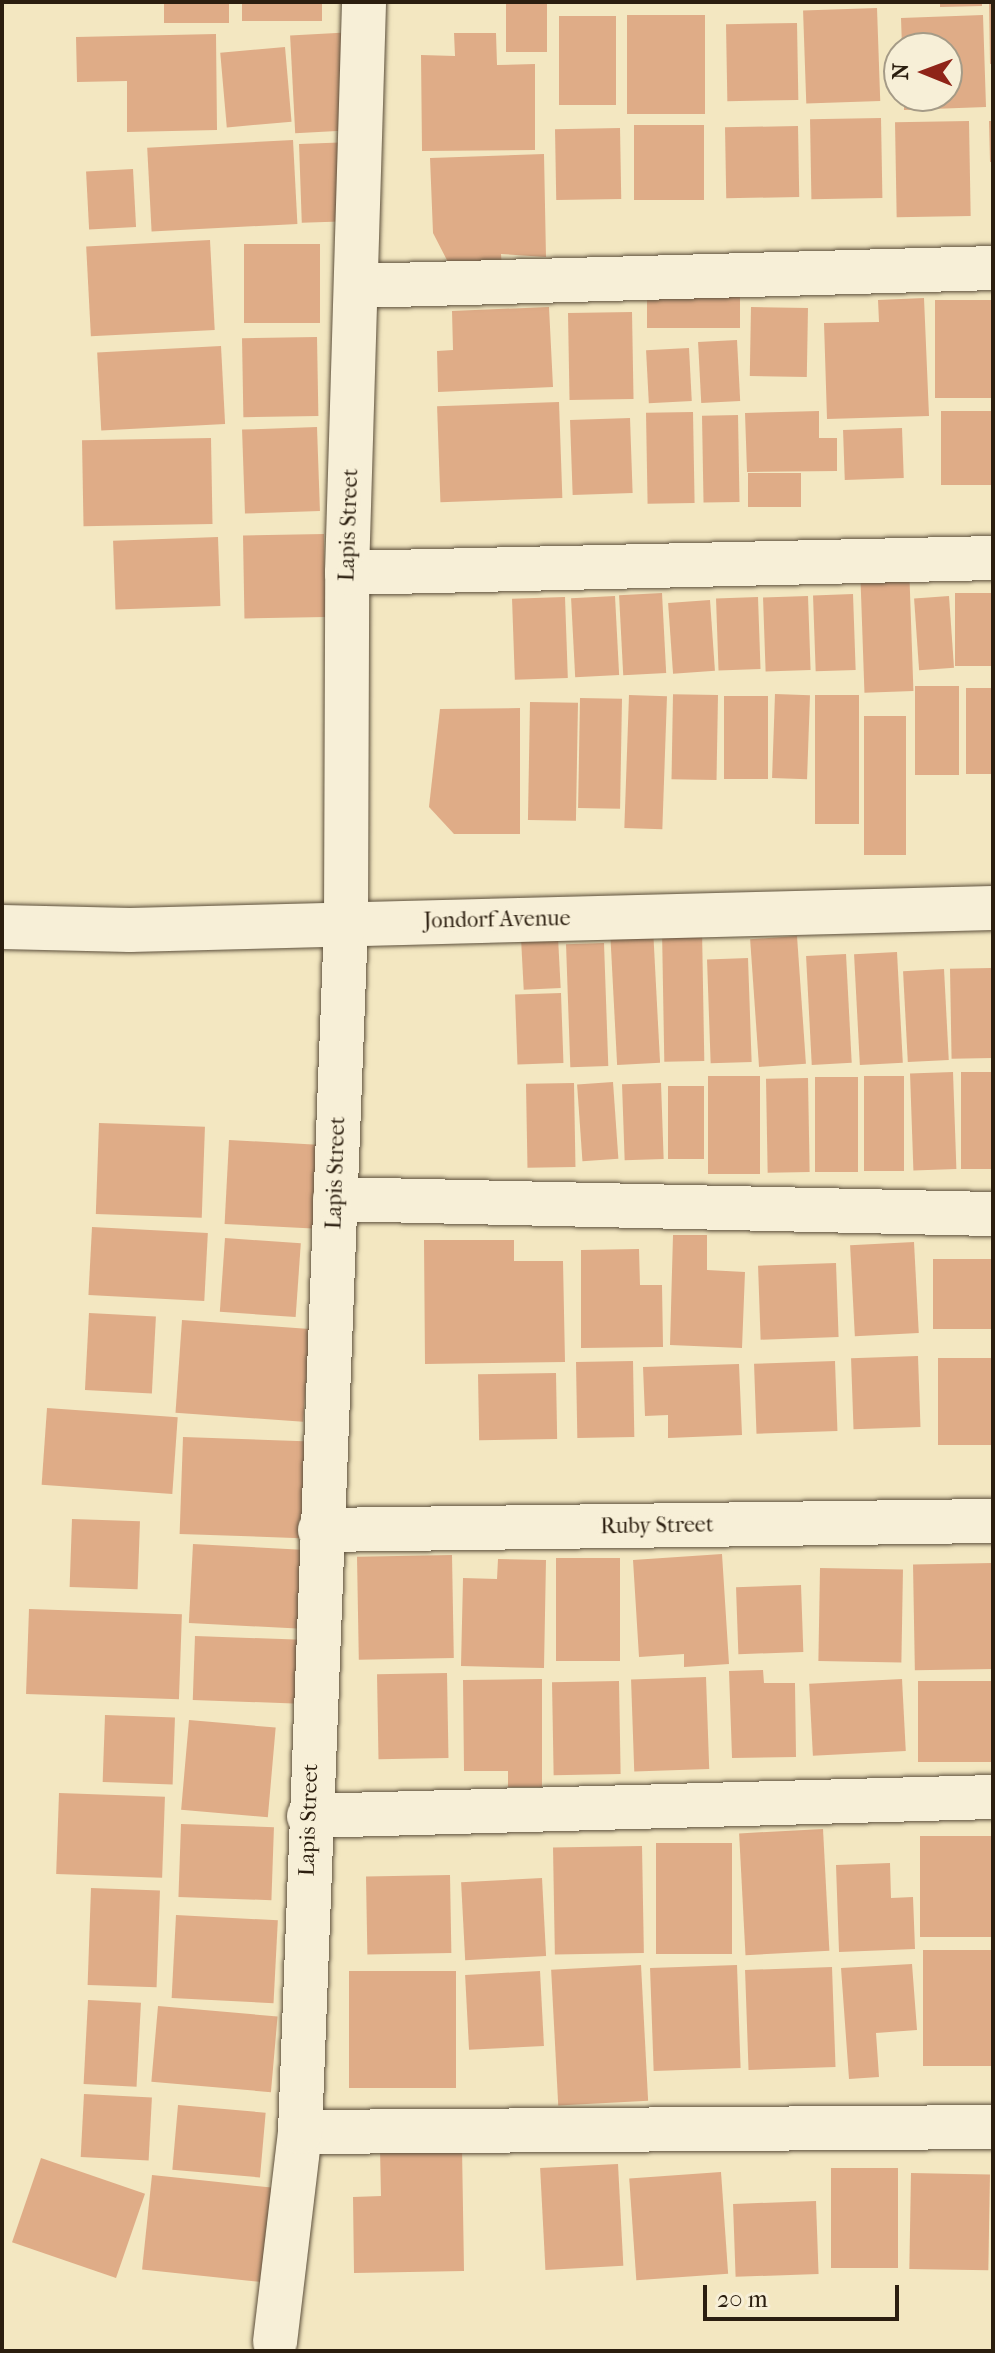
<!DOCTYPE html>
<html>
<head>
<meta charset="utf-8">
<style>
	body { margin:0 }
	#map { position:relative; width:995px; height:2353px; overflow:hidden; background:#f3e7c1; font-family:"IM FELL French Canon",serif }
	div>[style] { position:absolute }
	.building>* { inset:0; background:#dfac87; transform-origin:0 0 }
	.roads { filter:drop-shadow(0 0 2px #5d503c) drop-shadow(0 0 2px #5d503c) }
	.street>* { height:44px; margin:-22px; padding:0 22px; transform-origin:22px; border-radius:22px; background:#f7efd7 }
	span { translate:-50% -50%; white-space:nowrap; text-align:center; line-height:1.15; -webkit-text-stroke:8px #f7efd7; paint-order:stroke }
	.street-label { font-size:22px; color:#2b1e0f }
	.frame { position:absolute; inset:0; border:4px solid #2b1e0f; pointer-events:none }
	.north { position:absolute; left:883px; top:32px; width:80px; height:80px; box-sizing:border-box; background:#f7efd7; border:2px solid #a59b87; border-radius:50%; rotate:271deg; font-size:22px; font-weight:700; line-height:32px; text-align:center; color:#2b1e0f }
	.north::after { content:''; display:block; margin:auto; width:28px; height:36px; background:#8f2418; clip-path:polygon(50% 0,100% 100%,50% 72%,0 100%) }
	.scale { position:absolute; left:703px; top:2285px; width:196px; height:36px; box-sizing:border-box; border:4px solid #2b1e0f; border-top:0; padding-left:10px; font-size:24px; line-height:28px; white-space:nowrap; color:#2b1e0f; -webkit-text-stroke:6px #f7efd7; paint-order:stroke }
</style>
</head>
<body>
<div id="map">
	<div class="building">
		<div style="left:164px;top:2px;width:65px;height:21px"></div>
		<div style="left:242px;top:2px;width:80px;height:19px"></div>
		<div style="left:506px;top:2px;width:41px;height:50px"></div>
		<div style="clip-path:polygon(940px 2px,982px 2px,982px 6px,940px 7px)"></div>
		<div style="clip-path:polygon(989px 3px,993px 3px,993px 64px,990px 64px)"></div>
		<div style="left:877px;top:8px;width:93px;height:74px;rotate:88deg"></div>
		<div style="left:627px;top:15px;width:78px;height:99px"></div>
		<div style="clip-path:polygon(983px 15px,986px 107px,904px 110px,904px 96px,947px 96px,947px 48px,902px 48px,901px 18px)"></div>
		<div style="left:559px;top:16px;width:57px;height:89px"></div>
		<div style="left:797px;top:23px;width:77px;height:71px;rotate:89deg"></div>
		<div style="left:355px;top:32px;width:98px;height:65px;rotate:87deg"></div>
		<div style="clip-path:polygon(454px 33px,496px 33px,497px 65px,535px 64px,535px 150px,422px 151px,421px 55px,455px 56px)"></div>
		<div style="clip-path:polygon(216px 34px,217px 130px,127px 132px,127px 81px,77px 82px,76px 37px)"></div>
		<div style="left:285px;top:47px;width:75px;height:65px;rotate:85deg"></div>
		<div style="left:881px;top:118px;width:80px;height:71px;rotate:89deg"></div>
		<div style="left:969px;top:121px;width:95px;height:74px;rotate:89deg"></div>
		<div style="clip-path:polygon(989px 121px,993px 121px,993px 162px,990px 162px)"></div>
		<div style="left:634px;top:125px;width:70px;height:75px"></div>
		<div style="left:798px;top:126px;width:71px;height:73px;rotate:89deg"></div>
		<div style="left:620px;top:128px;width:71px;height:65px;rotate:89deg"></div>
		<div style="left:293px;top:140px;width:84px;height:146px;rotate:87deg"></div>
		<div style="left:353px;top:142px;width:79px;height:54px;rotate:88deg"></div>
		<div style="clip-path:polygon(544px 154px,546px 257px,501px 254px,502px 268px,450px 266px,433px 233px,430px 158px)"></div>
		<div style="left:133px;top:169px;width:58px;height:47px;rotate:87deg"></div>
		<div style="left:210px;top:240px;width:90px;height:124px;rotate:87deg"></div>
		<div style="left:244px;top:244px;width:76px;height:79px"></div>
		<div style="left:740px;top:293px;width:35px;height:93px;rotate:90deg"></div>
		<div style="clip-path:polygon(924px 298px,929px 416px,827px 419px,824px 323px,879px 322px,878px 300px)"></div>
		<div style="left:993px;top:300px;width:98px;height:58px;rotate:90deg"></div>
		<div style="clip-path:polygon(549px 307px,553px 387px,438px 392px,437px 351px,453px 350px,452px 311px)"></div>
		<div style="left:751px;top:307px;width:57px;height:69px;rotate:1deg"></div>
		<div style="left:632px;top:312px;width:87px;height:64px;rotate:89deg"></div>
		<div style="left:317px;top:337px;width:79px;height:75px;rotate:89deg"></div>
		<div style="left:737px;top:340px;width:61px;height:39px;rotate:87deg"></div>
		<div style="left:221px;top:346px;width:78px;height:124px;rotate:87deg"></div>
		<div style="left:689px;top:348px;width:53px;height:43px;rotate:87deg"></div>
		<div style="left:559px;top:402px;width:96px;height:122px;rotate:88deg"></div>
		<div style="clip-path:polygon(819px 411px,819px 438px,837px 438px,837px 471px,747px 472px,745px 413px)"></div>
		<div style="left:993px;top:411px;width:74px;height:52px;rotate:90deg"></div>
		<div style="left:693px;top:412px;width:91px;height:47px;rotate:89deg"></div>
		<div style="left:738px;top:415px;width:87px;height:36px;rotate:89deg"></div>
		<div style="left:630px;top:418px;width:75px;height:60px;rotate:88deg"></div>
		<div style="left:317px;top:427px;width:84px;height:75px;rotate:88deg"></div>
		<div style="left:902px;top:428px;width:50px;height:59px;rotate:88deg"></div>
		<div style="left:211px;top:438px;width:86px;height:129px;rotate:89deg"></div>
		<div style="left:801px;top:473px;width:34px;height:53px;rotate:90deg"></div>
		<div style="left:324px;top:534px;width:83px;height:81px;rotate:89deg"></div>
		<div style="left:218px;top:537px;width:69px;height:105px;rotate:88deg"></div>
		<div style="left:909px;top:564px;width:127px;height:49px;rotate:88deg"></div>
		<div style="left:662px;top:593px;width:80px;height:43px;rotate:87deg"></div>
		<div style="left:993px;top:593px;width:73px;height:38px;rotate:90deg"></div>
		<div style="left:853px;top:594px;width:76px;height:40px;rotate:88deg"></div>
		<div style="left:615px;top:596px;width:79px;height:44px;rotate:87deg"></div>
		<div style="left:808px;top:596px;width:74px;height:45px;rotate:88deg"></div>
		<div style="left:949px;top:596px;width:72px;height:35px;rotate:86deg"></div>
		<div style="left:565px;top:597px;width:81px;height:53px;rotate:88deg"></div>
		<div style="left:758px;top:597px;width:72px;height:42px;rotate:88deg"></div>
		<div style="left:710px;top:600px;width:71px;height:42px;rotate:86deg"></div>
		<div style="left:915px;top:686px;width:44px;height:89px"></div>
		<div style="left:966px;top:688px;width:27px;height:86px"></div>
		<div style="left:775px;top:694px;width:35px;height:84px;rotate:2deg"></div>
		<div style="left:629px;top:695px;width:38px;height:133px;rotate:2deg"></div>
		<div style="left:718px;top:695px;width:85px;height:45px;rotate:91deg"></div>
		<div style="left:815px;top:695px;width:44px;height:129px"></div>
		<div style="left:768px;top:696px;width:83px;height:44px;rotate:90deg"></div>
		<div style="left:580px;top:698px;width:42px;height:110px;rotate:1deg"></div>
		<div style="left:530px;top:702px;width:48px;height:118px;rotate:1deg"></div>
		<div style="clip-path:polygon(520px 708px,520px 834px,454px 834px,429px 807px,440px 709px)"></div>
		<div style="left:864px;top:716px;width:42px;height:139px"></div>
		<div style="left:653px;top:928px;width:135px;height:43px;rotate:87deg"></div>
		<div style="left:702px;top:929px;width:132px;height:40px;rotate:89deg"></div>
		<div style="left:797px;top:936px;width:128px;height:47px;rotate:86deg"></div>
		<div style="left:558px;top:937px;width:51px;height:37px;rotate:87deg"></div>
		<div style="left:604px;top:943px;width:123px;height:38px;rotate:88deg"></div>
		<div style="left:897px;top:952px;width:111px;height:43px;rotate:87deg"></div>
		<div style="left:846px;top:954px;width:109px;height:40px;rotate:87deg"></div>
		<div style="left:748px;top:958px;width:104px;height:41px;rotate:88deg"></div>
		<div style="left:991px;top:968px;width:90px;height:41px;rotate:89deg"></div>
		<div style="left:944px;top:969px;width:91px;height:41px;rotate:87deg"></div>
		<div style="left:561px;top:993px;width:70px;height:46px;rotate:88deg"></div>
		<div style="left:953px;top:1072px;width:97px;height:43px;rotate:88deg"></div>
		<div style="left:961px;top:1072px;width:32px;height:97px"></div>
		<div style="left:708px;top:1076px;width:52px;height:98px"></div>
		<div style="left:864px;top:1076px;width:40px;height:95px"></div>
		<div style="left:815px;top:1077px;width:43px;height:95px"></div>
		<div style="left:808px;top:1078px;width:94px;height:42px;rotate:89deg"></div>
		<div style="left:613px;top:1082px;width:77px;height:36px;rotate:86deg"></div>
		<div style="left:574px;top:1083px;width:84px;height:48px;rotate:89deg"></div>
		<div style="left:661px;top:1083px;width:76px;height:39px;rotate:88deg"></div>
		<div style="left:704px;top:1086px;width:73px;height:36px;rotate:90deg"></div>
		<div style="left:99px;top:1123px;width:106px;height:91px;rotate:2deg"></div>
		<div style="left:229px;top:1140px;width:98px;height:84px;rotate:3deg"></div>
		<div style="left:92px;top:1227px;width:116px;height:68px;rotate:3deg"></div>
		<div style="clip-path:polygon(673px 1235px,707px 1235px,707px 1270px,745px 1272px,742px 1348px,670px 1345px)"></div>
		<div style="left:225px;top:1238px;width:76px;height:74px;rotate:4deg"></div>
		<div style="clip-path:polygon(424px 1240px,514px 1240px,514px 1261px,563px 1261px,565px 1362px,425px 1364px)"></div>
		<div style="left:914px;top:1242px;width:91px;height:64px;rotate:87deg"></div>
		<div style="clip-path:polygon(639px 1249px,640px 1285px,662px 1285px,663px 1347px,581px 1348px,581px 1250px)"></div>
		<div style="left:993px;top:1259px;width:70px;height:60px;rotate:90deg"></div>
		<div style="left:836px;top:1263px;width:74px;height:78px;rotate:88deg"></div>
		<div style="left:89px;top:1313px;width:67px;height:77px;rotate:3deg"></div>
		<div style="left:182px;top:1320px;width:128px;height:93px;rotate:4deg"></div>
		<div style="left:918px;top:1356px;width:71px;height:67px;rotate:88deg"></div>
		<div style="left:993px;top:1358px;width:87px;height:55px;rotate:90deg"></div>
		<div style="left:633px;top:1361px;width:76px;height:57px;rotate:89deg"></div>
		<div style="left:835px;top:1361px;width:70px;height:81px;rotate:88deg"></div>
		<div style="clip-path:polygon(739px 1364px,742px 1435px,668px 1438px,668px 1415px,645px 1416px,643px 1367px)"></div>
		<div style="left:556px;top:1373px;width:66px;height:78px;rotate:89deg"></div>
		<div style="left:47px;top:1408px;width:131px;height:77px;rotate:4deg"></div>
		<div style="left:183px;top:1437px;width:128px;height:97px;rotate:2deg"></div>
		<div style="left:72px;top:1519px;width:68px;height:68px;rotate:2deg"></div>
		<div style="left:193px;top:1544px;width:123px;height:79px;rotate:3deg"></div>
		<div style="clip-path:polygon(722px 1554px,729px 1664px,684px 1667px,684px 1654px,639px 1657px,633px 1560px)"></div>
		<div style="left:452px;top:1555px;width:103px;height:95px;rotate:89deg"></div>
		<div style="left:556px;top:1558px;width:64px;height:103px"></div>
		<div style="clip-path:polygon(498px 1559px,546px 1560px,544px 1668px,461px 1666px,463px 1578px,497px 1579px)"></div>
		<div style="left:992px;top:1563px;width:106px;height:79px;rotate:89deg"></div>
		<div style="left:820px;top:1568px;width:83px;height:93px;rotate:1deg"></div>
		<div style="left:801px;top:1585px;width:67px;height:65px;rotate:88deg"></div>
		<div style="left:29px;top:1609px;width:153px;height:85px;rotate:2deg"></div>
		<div style="left:195px;top:1636px;width:114px;height:64px;rotate:2deg"></div>
		<div style="clip-path:polygon(763px 1670px,764px 1683px,795px 1683px,796px 1757px,732px 1758px,729px 1671px)"></div>
		<div style="left:447px;top:1673px;width:85px;height:70px;rotate:89deg"></div>
		<div style="left:706px;top:1677px;width:92px;height:75px;rotate:88deg"></div>
		<div style="clip-path:polygon(542px 1679px,542px 1787px,508px 1787px,508px 1771px,464px 1771px,463px 1680px)"></div>
		<div style="left:902px;top:1679px;width:72px;height:93px;rotate:87deg"></div>
		<div style="left:619px;top:1681px;width:93px;height:67px;rotate:89deg"></div>
		<div style="left:993px;top:1681px;width:81px;height:75px;rotate:90deg"></div>
		<div style="left:105px;top:1715px;width:70px;height:67px;rotate:2deg"></div>
		<div style="left:189px;top:1720px;width:87px;height:90px;rotate:5deg"></div>
		<div style="left:59px;top:1793px;width:106px;height:81px;rotate:2deg"></div>
		<div style="left:181px;top:1824px;width:93px;height:73px;rotate:2deg"></div>
		<div style="left:823px;top:1829px;width:122px;height:84px;rotate:87deg"></div>
		<div style="left:993px;top:1836px;width:101px;height:73px;rotate:90deg"></div>
		<div style="left:656px;top:1843px;width:76px;height:111px"></div>
		<div style="left:642px;top:1846px;width:107px;height:89px;rotate:89deg"></div>
		<div style="clip-path:polygon(890px 1863px,891px 1898px,913px 1897px,915px 1949px,839px 1952px,836px 1865px)"></div>
		<div style="left:450px;top:1875px;width:78px;height:84px;rotate:89deg"></div>
		<div style="left:542px;top:1878px;width:78px;height:81px;rotate:87deg"></div>
		<div style="left:91px;top:1888px;width:69px;height:97px;rotate:2deg"></div>
		<div style="left:176px;top:1915px;width:102px;height:83px;rotate:3deg"></div>
		<div style="left:993px;top:1950px;width:116px;height:70px;rotate:90deg"></div>
		<div style="clip-path:polygon(912px 1964px,917px 2030px,876px 2033px,879px 2077px,849px 2079px,841px 1968px)"></div>
		<div style="left:641px;top:1965px;width:136px;height:90px;rotate:87deg"></div>
		<div style="left:737px;top:1965px;width:103px;height:87px;rotate:88deg"></div>
		<div style="left:832px;top:1967px;width:100px;height:87px;rotate:88deg"></div>
		<div style="left:349px;top:1971px;width:107px;height:117px"></div>
		<div style="left:540px;top:1971px;width:75px;height:75px;rotate:87deg"></div>
		<div style="left:88px;top:2000px;width:53px;height:84px;rotate:3deg"></div>
		<div style="left:158px;top:2006px;width:120px;height:76px;rotate:5deg"></div>
		<div style="left:84px;top:2094px;width:68px;height:63px;rotate:3deg"></div>
		<div style="left:178px;top:2105px;width:88px;height:65px;rotate:5deg"></div>
		<div style="clip-path:polygon(462px 2147px,464px 2271px,354px 2273px,353px 2197px,381px 2196px,380px 2149px)"></div>
		<div style="left:41px;top:2158px;width:110px;height:89px;rotate:19deg"></div>
		<div style="left:618px;top:2164px;width:102px;height:78px;rotate:87deg"></div>
		<div style="left:831px;top:2168px;width:67px;height:100px"></div>
		<div style="left:721px;top:2172px;width:102px;height:92px;rotate:86deg"></div>
		<div style="left:911px;top:2173px;width:79px;height:96px;rotate:1deg"></div>
		<div style="left:152px;top:2175px;width:130px;height:95px;rotate:6deg"></div>
		<div style="left:816px;top:2201px;width:73px;height:83px;rotate:88deg"></div>
	</div>
	<div class="roads">
		<div class="street">
			<div style="left:358px;top:286px;width:635px;rotate:-1.62deg"></div>
			<div style="left:347px;top:573px;width:646px;rotate:-1.33deg"></div>
			<div style="left:2px;top:927px;width:128px;rotate:1.3deg"></div>
			<div style="left:130px;top:930px;width:863px;rotate:-1.46deg"></div>
			<div style="left:335px;top:1199px;width:658px;rotate:1.31deg"></div>
			<div style="left:320px;top:1530px;width:673px;rotate:-0.77deg"></div>
			<div style="left:309px;top:1816px;width:684px;rotate:-1.59deg"></div>
			<div style="left:300px;top:2132px;width:693px;rotate:-0.41deg"></div>
			<div style="left:275px;top:2342px;width:211px;rotate:-83.2deg"></div>
			<div style="left:300px;top:2132px;width:1209px;rotate:-87.82deg"></div>
			<div style="left:346px;top:924px;width:351px;rotate:-89.8deg"></div>
			<div style="left:347px;top:573px;width:571px;rotate:-88.29deg"></div>
		</div>
	</div>
	<div class="street-label">
		<span style="left:349px;top:525px;rotate:-88deg">Lapis Street</span>
		<span style="left:497px;top:920px;rotate:-1deg">Jondorf Avenue</span>
		<span style="left:336px;top:1173px;rotate:-88deg">Lapis Street</span>
		<span style="left:657px;top:1526px;rotate:-1deg">Ruby Street</span>
		<span style="left:309px;top:1820px;rotate:-88deg">Lapis Street</span>
	</div>
	<div class="frame"></div>
	<div class="north">N</div>
	<div class="scale">20 m</div>
</div>
</body>
</html>
